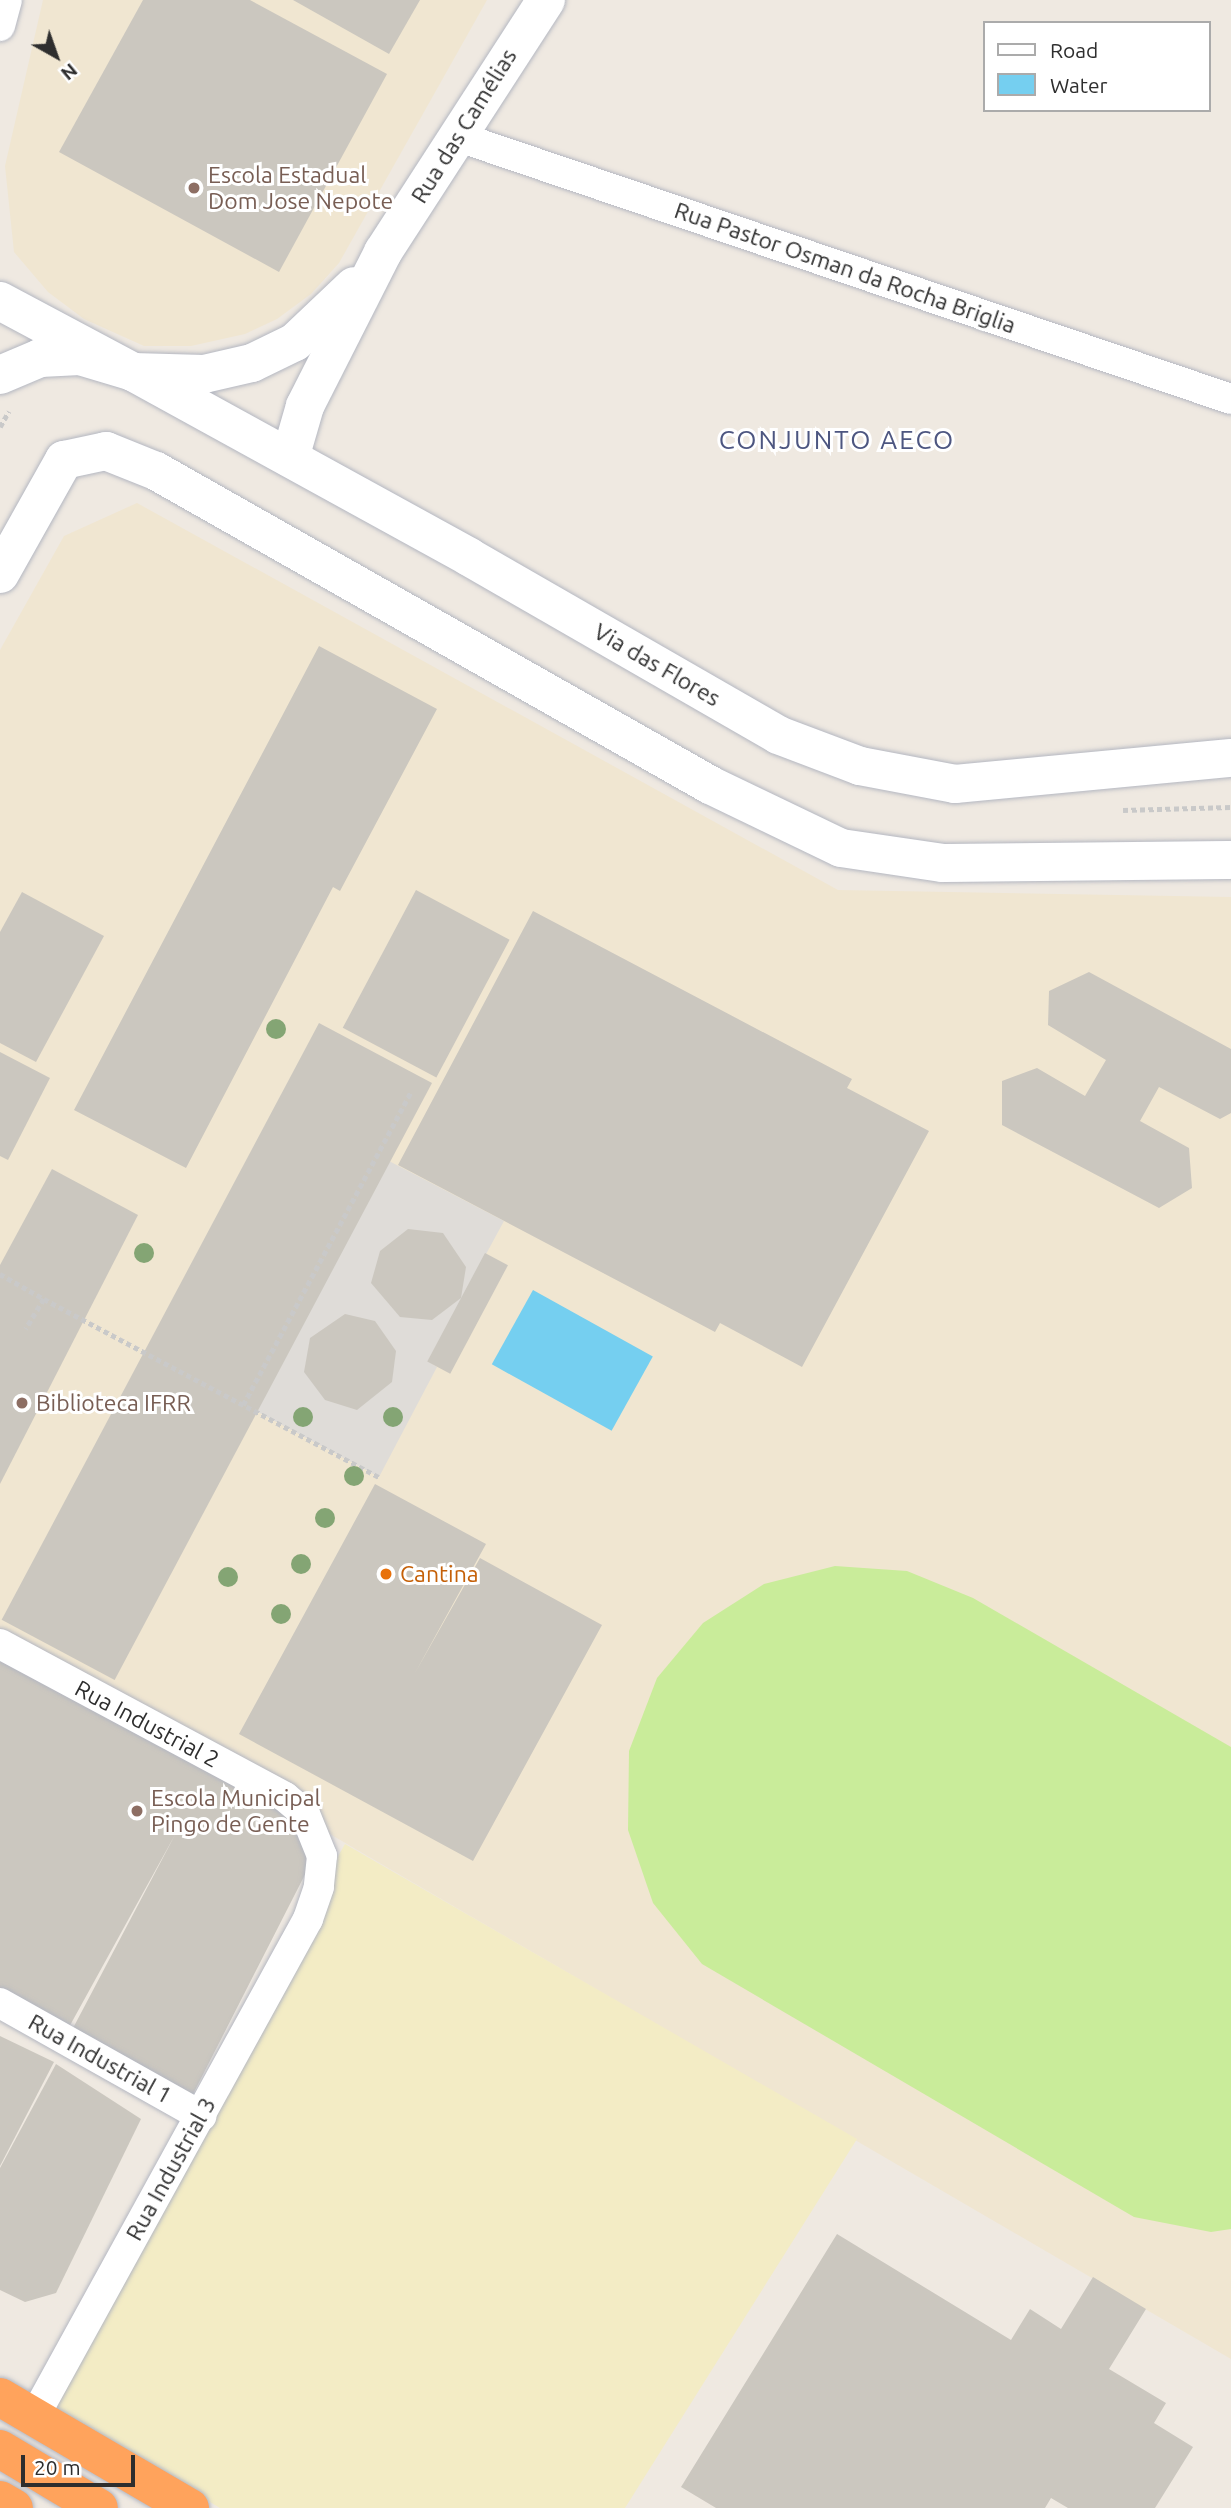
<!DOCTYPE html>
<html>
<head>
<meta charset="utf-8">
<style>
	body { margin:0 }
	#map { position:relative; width:1231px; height:2508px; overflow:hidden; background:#efe9e1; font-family:Ubuntu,sans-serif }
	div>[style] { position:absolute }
	.education>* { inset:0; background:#f0e6d1 }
	.sand>* { inset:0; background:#f3ecc5 }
	.pitch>* { inset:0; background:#c9ec9a }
	.plaza>* { inset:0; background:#dfdcd8 }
	.water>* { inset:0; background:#75cff0; transform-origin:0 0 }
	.building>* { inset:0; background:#cbc7bf; transform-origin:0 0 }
	.path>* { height:4.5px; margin-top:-2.25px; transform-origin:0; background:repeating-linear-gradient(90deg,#c9c9c9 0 5px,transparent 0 8.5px) }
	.roads { filter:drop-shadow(0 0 2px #b4b7c1) drop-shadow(0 0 2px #b4b7c1) }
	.street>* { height:30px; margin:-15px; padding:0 15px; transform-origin:15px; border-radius:15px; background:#fff }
	.secondary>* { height:38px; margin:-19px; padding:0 19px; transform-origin:19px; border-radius:19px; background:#fff }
	.highway>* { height:38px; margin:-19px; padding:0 19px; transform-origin:19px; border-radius:19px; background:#ffa35c }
	.trees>* { width:20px; height:20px; margin:-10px; border-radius:50%; background:#84a574 }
	.dots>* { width:19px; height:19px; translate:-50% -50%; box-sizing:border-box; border:4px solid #fff; border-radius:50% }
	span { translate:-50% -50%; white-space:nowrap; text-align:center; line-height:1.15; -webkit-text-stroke:6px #fff; paint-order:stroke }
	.street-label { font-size:23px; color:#2e2e2e }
	.education-label { font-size:23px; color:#785e54 }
	.left { translate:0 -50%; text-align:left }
	.food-label { font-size:23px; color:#c56008 }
	.quarter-label { font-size:26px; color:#4d5680; letter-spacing:2px }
	.legend { position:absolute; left:983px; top:21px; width:228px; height:91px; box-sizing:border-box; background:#fff; border:2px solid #ababab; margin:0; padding:9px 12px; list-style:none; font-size:21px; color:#2e2e2e }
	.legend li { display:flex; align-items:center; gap:14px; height:35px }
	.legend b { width:35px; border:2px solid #ababab }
	.north { position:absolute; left:21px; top:21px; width:70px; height:70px; -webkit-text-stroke:5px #fff; paint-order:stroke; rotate:140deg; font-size:19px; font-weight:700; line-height:28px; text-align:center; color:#2e2e2e }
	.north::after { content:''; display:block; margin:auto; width:24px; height:32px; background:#2e2e2e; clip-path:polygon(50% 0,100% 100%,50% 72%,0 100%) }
	.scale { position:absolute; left:21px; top:2455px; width:114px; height:32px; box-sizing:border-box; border:4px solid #2e2e2e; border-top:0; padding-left:9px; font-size:21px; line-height:24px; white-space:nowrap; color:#2e2e2e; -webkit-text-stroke:5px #fff; paint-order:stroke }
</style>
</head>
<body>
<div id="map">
	<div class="education">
		<div style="clip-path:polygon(43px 0,487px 0,339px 263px,311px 294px,277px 319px,245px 334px,191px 346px,144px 346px,84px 319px,48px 292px,14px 252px,5px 166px)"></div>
		<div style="clip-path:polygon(137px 503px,838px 890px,1231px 897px,1231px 2359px,299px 1816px,0 1653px,0 650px,64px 536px)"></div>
	</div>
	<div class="sand">
		<div style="clip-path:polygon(345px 1844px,857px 2139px,625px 2508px,220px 2508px,33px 2396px)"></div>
	</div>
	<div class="pitch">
		<div style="clip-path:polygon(835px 1566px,907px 1571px,973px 1598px,1231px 1747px,1231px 2229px,1211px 2232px,1134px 2217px,702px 1964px,653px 1903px,628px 1830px,629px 1751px,657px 1678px,703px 1623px,764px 1584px)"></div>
	</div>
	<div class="plaza">
		<div style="clip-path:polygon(389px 1161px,504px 1221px,428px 1361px,437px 1367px,379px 1477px,256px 1411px)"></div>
	</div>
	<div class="water">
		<div style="left:533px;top:1290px;width:137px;height:85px;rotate:29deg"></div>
	</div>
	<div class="building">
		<div style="clip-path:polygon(143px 0,250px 0,387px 74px,279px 272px,59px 152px)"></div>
		<div style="clip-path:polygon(293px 0,420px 0,389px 54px)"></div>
		<div style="clip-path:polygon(319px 646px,437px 709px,340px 891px,333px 887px,186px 1168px,74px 1110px)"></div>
		<div style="left:416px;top:890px;width:106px;height:156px;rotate:28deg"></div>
		<div style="clip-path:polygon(22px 892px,104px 936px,36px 1062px,0 1043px,0 932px)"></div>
		<div style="clip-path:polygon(533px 911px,852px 1079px,847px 1088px,929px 1131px,802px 1367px,720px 1323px,715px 1332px,398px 1165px)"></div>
		<div style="clip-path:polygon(1089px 972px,1231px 1049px,1231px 1113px,1220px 1119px,1159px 1087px,1140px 1121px,1189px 1148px,1192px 1188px,1159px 1208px,1002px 1125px,1002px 1081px,1037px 1068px,1085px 1096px,1106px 1060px,1048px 1025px,1049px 991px)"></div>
		<div style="left:319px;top:1023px;width:128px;height:676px;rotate:28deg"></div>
		<div style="clip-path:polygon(0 1052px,50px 1078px,8px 1160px,0 1156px)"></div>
		<div style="clip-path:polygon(52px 1169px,138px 1215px,0 1484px,0 1265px)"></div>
		<div style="clip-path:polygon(408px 1229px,443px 1233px,466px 1267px,461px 1298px,432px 1320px,400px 1317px,371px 1283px,380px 1251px)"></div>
		<div style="left:485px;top:1253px;width:26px;height:123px;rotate:28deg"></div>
		<div style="clip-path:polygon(345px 1314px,375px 1321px,396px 1351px,392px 1382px,357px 1410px,325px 1400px,304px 1372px,310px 1338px)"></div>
		<div style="clip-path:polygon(375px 1484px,486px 1544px,415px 1673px,480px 1558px,602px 1625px,473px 1861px,239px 1734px)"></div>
		<div style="clip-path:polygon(0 1653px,299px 1816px,316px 1853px,190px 2100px,72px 2030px,176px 1833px,68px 2029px,0 1991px)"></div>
		<div style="clip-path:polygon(0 2036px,54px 2062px,0 2166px)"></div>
		<div style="clip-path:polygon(56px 2064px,141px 2119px,56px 2293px,25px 2302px,0 2290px,0 2168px)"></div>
		<div style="clip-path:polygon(837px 2234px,1011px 2340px,1030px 2309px,1061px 2329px,1093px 2277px,1146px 2309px,1109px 2369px,1166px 2403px,1154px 2423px,1193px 2447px,1155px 2508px,1068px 2508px,1051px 2498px,1045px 2508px,716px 2508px,681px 2487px)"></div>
	</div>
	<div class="path">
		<div style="left:0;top:427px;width:18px;rotate:-61deg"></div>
		<div style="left:1123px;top:810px;width:108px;rotate:-1.6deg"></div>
		<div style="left:0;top:1274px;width:51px;rotate:29.6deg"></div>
		<div style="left:44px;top:1299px;width:35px;rotate:121deg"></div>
		<div style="left:44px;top:1299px;width:379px;rotate:28deg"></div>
		<div style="left:243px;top:1405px;width:354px;rotate:-61.8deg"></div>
	</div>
	<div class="roads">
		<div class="street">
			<div style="left:0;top:26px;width:27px;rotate:-75deg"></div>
			<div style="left:459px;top:137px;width:815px;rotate:18.75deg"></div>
			<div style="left:0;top:1644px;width:323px;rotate:28.2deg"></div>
			<div style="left:285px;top:1797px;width:26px;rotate:40deg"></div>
			<div style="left:305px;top:1814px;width:45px;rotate:68deg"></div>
			<div style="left:322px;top:1856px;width:31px;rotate:96deg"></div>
			<div style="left:319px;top:1887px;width:34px;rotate:109deg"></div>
			<div style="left:308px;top:1919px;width:571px;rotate:118.81deg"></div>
			<div style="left:0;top:2003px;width:231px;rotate:29.3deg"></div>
		</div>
		<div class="secondary">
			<div style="left:0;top:301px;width:151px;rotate:28.1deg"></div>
			<div style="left:133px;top:372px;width:71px;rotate:1.6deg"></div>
			<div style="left:204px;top:374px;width:49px;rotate:-12.9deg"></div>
			<div style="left:252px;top:363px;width:48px;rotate:-26deg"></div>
			<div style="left:295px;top:342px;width:81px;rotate:-43.5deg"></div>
			<div style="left:0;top:375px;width:43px;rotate:-23deg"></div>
			<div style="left:40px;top:358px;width:40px;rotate:-2.9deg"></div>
			<div style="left:80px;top:356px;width:55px;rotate:16.8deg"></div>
			<div style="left:133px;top:372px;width:384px;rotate:28.8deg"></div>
			<div style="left:469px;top:557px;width:357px;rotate:29.9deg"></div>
			<div style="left:778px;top:735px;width:88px;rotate:20.7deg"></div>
			<div style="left:860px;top:766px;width:97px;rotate:10.7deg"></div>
			<div style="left:955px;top:784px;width:277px;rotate:-5.4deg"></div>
			<div style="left:290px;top:458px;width:54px;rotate:-73.9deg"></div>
			<div style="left:305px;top:406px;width:173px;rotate:-63.1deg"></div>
			<div style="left:383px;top:252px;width:300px;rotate:-57.1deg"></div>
			<div style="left:0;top:574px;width:131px;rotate:-60.7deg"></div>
			<div style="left:64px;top:460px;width:43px;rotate:-12.1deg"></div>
			<div style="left:106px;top:451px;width:54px;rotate:21.8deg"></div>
			<div style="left:156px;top:471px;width:637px;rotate:29.54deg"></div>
			<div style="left:710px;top:785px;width:145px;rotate:25.7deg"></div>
			<div style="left:841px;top:848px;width:102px;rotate:8.4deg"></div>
			<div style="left:942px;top:863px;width:289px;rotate:-0.6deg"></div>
		</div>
		<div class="highway">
			<div style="left:0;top:2397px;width:220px;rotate:30.3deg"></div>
			<div style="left:0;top:2449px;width:115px;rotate:30.8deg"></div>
			<div style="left:0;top:2500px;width:16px;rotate:30deg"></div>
		</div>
	</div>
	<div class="trees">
		<div style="left:276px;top:1029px"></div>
		<div style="left:144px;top:1253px"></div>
		<div style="left:303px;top:1417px"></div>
		<div style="left:393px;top:1417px"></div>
		<div style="left:354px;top:1476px"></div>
		<div style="left:325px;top:1518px"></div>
		<div style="left:301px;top:1564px"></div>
		<div style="left:228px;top:1577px"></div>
		<div style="left:281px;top:1614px"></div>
	</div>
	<div class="dots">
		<div style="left:194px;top:188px;background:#8d6e63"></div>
		<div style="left:22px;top:1403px;background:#8d6e63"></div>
		<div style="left:386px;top:1574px;background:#e8710a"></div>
		<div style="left:137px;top:1811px;background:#8d6e63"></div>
	</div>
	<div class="street-label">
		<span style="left:464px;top:126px;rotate:-58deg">Rua das Camélias</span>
		<span style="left:845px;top:268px;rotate:19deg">Rua Pastor Osman da Rocha Briglia</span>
		<span style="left:657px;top:665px;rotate:30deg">Via das Flores</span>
		<span style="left:147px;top:1724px;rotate:28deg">Rua Industrial 2</span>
		<span style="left:100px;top:2059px;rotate:29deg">Rua Industrial 1</span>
		<span style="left:171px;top:2169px;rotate:-61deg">Rua Industrial 3</span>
	</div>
	<div class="education-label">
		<span class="left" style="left:208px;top:188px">Escola Estadual<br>Dom Jose Nepote</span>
		<span class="left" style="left:36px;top:1403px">Biblioteca IFRR</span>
		<span class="left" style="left:151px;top:1811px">Escola Municipal<br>Pingo de Gente</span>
	</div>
	<div class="food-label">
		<span class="left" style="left:400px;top:1574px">Cantina</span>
	</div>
	<div class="quarter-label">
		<span style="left:837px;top:440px">CONJUNTO AECO</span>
	</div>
	<ul class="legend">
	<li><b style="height:9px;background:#fff"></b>Road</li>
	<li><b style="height:19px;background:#75cff0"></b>Water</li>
	</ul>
	<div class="north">N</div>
	<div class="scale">20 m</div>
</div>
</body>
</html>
